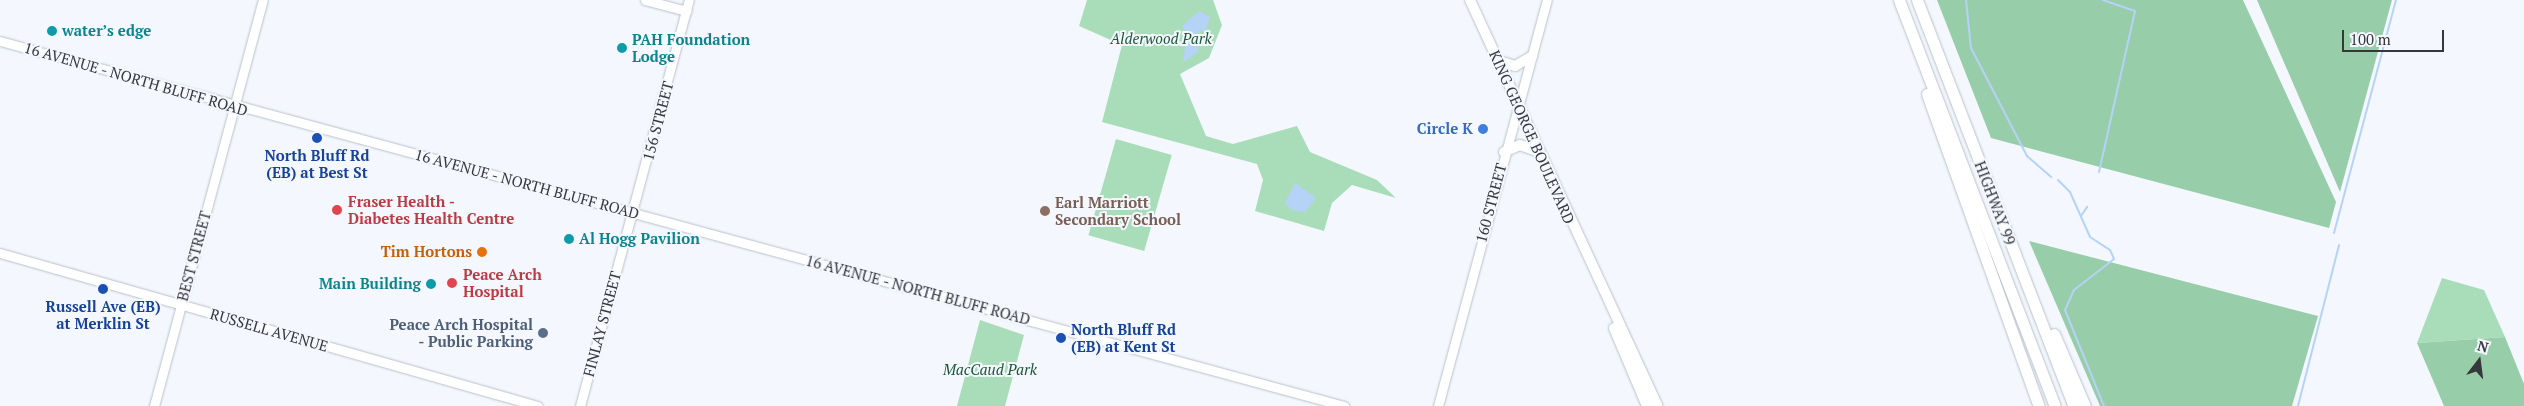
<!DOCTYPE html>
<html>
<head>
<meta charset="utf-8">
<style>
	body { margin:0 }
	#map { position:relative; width:2524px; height:406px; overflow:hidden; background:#f4f8fe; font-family:"PT Serif",serif }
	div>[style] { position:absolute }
	.green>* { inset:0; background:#a9ddba; transform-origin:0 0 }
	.forest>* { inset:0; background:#98cda9 }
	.water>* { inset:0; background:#b5d3f7 }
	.stream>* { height:2px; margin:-1px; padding:0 1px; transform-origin:1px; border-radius:1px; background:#b5d3f7 }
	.roads { filter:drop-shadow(0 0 1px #bac0ca) drop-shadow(0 0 1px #bac0ca) }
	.secondary>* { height:9px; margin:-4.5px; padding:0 4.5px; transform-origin:4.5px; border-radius:4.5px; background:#fff }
	.primary>* { height:10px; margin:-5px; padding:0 5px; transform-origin:5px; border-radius:5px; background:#fff }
	.highway>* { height:11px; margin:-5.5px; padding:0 5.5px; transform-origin:5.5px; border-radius:5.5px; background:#fff }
	.dots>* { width:14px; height:14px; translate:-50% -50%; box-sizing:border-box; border:2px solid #f4f8fe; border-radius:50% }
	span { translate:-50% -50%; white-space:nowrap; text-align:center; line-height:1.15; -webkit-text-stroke:4px #f4f8fe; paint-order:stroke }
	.culture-label { font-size:15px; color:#0d838f; font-weight:700 }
	.left { translate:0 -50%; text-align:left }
	.right { translate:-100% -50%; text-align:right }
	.park-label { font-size:15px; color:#1d5836; font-style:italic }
	.street-label { font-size:15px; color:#36383c }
	.shop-label { font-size:15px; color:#366cbe; font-weight:700 }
	.transit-label { font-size:15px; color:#164399; font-weight:700 }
	.health-label { font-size:15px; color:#be3a42; font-weight:700 }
	.education-label { font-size:15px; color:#785e54; font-weight:700 }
	.food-label { font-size:15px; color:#c56008; font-weight:700 }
	.service-label { font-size:15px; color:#4e5e75; font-weight:700 }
	.north { position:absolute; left:2454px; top:336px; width:50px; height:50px; -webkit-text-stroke:4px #f4f8fe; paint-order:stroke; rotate:15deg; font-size:14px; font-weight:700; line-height:20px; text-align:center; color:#36383c }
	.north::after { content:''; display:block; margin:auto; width:18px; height:22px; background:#36383c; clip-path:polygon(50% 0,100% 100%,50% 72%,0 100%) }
	.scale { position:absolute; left:2342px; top:30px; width:102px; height:22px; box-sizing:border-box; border:2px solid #36383c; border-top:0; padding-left:6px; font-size:15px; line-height:18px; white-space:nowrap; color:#36383c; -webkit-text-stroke:4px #f4f8fe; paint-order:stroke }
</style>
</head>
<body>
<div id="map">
	<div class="green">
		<div style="clip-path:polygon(1087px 0,1213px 0,1222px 25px,1209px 58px,1180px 74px,1206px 136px,1233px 144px,1297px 126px,1310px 152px,1377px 180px,1396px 198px,1352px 185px,1332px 203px,1324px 231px,1255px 211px,1263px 180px,1257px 164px,1102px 122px,1122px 45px,1079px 26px)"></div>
		<div style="left:1116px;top:139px;width:58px;height:100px;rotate:16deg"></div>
		<div style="clip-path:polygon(2442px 278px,2484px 290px,2505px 337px,2417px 343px)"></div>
		<div style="clip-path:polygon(980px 320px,1024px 335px,1005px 406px,957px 406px)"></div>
	</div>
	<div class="forest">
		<div style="clip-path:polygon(1937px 0,2243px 0,2336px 202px,2329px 228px,1991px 138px)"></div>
		<div style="clip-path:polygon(2257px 0,2392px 0,2340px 192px)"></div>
		<div style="clip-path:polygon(2029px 241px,2318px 316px,2292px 406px,2100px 406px)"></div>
		<div style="clip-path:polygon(2505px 337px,2524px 384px,2524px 406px,2444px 406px,2417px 343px)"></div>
	</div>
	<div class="water">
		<div style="clip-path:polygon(1199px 11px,1210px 17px,1205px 32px,1199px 30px,1196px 37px,1198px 52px,1183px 62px,1187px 33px,1182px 26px)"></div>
		<div style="clip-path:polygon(1295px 183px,1316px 198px,1305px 212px,1292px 210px,1285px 203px)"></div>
	</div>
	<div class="stream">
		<div style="left:1966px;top:0;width:48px;rotate:84.1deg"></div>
		<div style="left:1971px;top:48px;width:122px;rotate:62.6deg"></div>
		<div style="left:2027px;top:156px;width:32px;rotate:41deg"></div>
		<div style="left:2099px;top:172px;width:165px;rotate:-77.4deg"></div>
		<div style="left:2135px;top:11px;width:34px;rotate:-161deg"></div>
		<div style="left:2058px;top:180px;width:17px;rotate:45deg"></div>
		<div style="left:2070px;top:192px;width:49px;rotate:66deg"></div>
		<div style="left:2090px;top:237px;width:24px;rotate:33deg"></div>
		<div style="left:2110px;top:250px;width:10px;rotate:66deg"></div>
		<div style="left:2114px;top:259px;width:51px;rotate:142.2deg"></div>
		<div style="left:2074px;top:290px;width:22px;rotate:114deg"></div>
		<div style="left:2065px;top:310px;width:104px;rotate:67.9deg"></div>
		<div style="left:2081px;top:216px;width:11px;rotate:-56deg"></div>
		<div style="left:2334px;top:233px;width:241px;rotate:-75.1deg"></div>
		<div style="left:2298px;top:406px;width:166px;rotate:-75.7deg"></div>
	</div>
	<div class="roads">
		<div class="secondary">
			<div style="left:645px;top:0;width:43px;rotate:14.7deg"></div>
			<div style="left:0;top:41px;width:1393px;rotate:15.19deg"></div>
			<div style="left:0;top:253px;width:559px;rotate:15.88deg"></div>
			<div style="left:154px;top:406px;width:420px;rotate:-75deg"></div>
			<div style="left:580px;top:406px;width:420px;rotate:-75deg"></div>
			<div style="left:1438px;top:406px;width:420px;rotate:-75deg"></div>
		</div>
		<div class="primary">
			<div style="left:1470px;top:0;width:447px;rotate:65.2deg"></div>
			<div style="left:1499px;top:61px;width:17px;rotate:17deg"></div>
			<div style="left:1515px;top:66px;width:20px;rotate:-30deg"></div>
			<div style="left:1504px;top:152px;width:17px;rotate:-24deg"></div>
			<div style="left:1520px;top:145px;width:20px;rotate:20deg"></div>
			<div style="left:1614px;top:328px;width:85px;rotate:67.1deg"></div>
		</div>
		<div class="highway">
			<div style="left:1899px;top:0;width:435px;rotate:69deg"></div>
			<div style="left:1917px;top:0;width:435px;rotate:68.9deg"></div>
			<div style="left:1927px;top:94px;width:331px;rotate:70.3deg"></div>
			<div style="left:2054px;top:334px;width:78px;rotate:66.7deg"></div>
		</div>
	</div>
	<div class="dots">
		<div style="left:52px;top:31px;background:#0f9aa8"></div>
		<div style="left:622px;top:48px;background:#0f9aa8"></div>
		<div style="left:1483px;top:129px;background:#3f7fe0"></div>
		<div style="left:317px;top:138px;background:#1a4fb4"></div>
		<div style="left:337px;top:210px;background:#e0444e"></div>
		<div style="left:1045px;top:211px;background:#8d6e63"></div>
		<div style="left:569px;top:239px;background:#0f9aa8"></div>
		<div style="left:482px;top:252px;background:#e8710a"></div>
		<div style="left:452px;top:283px;background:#e0444e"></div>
		<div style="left:431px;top:284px;background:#0f9aa8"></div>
		<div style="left:103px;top:289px;background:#1a4fb4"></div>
		<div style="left:543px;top:333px;background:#5c6f8a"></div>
		<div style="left:1061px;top:338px;background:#1a4fb4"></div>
	</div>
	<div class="culture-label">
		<span class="left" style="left:62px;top:31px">water’s edge</span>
		<span class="left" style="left:632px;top:48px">PAH Foundation<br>Lodge</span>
		<span class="left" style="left:579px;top:239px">Al Hogg Pavilion</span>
		<span class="right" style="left:421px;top:284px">Main Building</span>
	</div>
	<div class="park-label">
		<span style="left:1161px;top:39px">Alderwood Park</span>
		<span style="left:990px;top:370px">MacCaud Park</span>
	</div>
	<div class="street-label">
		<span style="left:136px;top:79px;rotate:16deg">16 AVENUE - NORTH BLUFF ROAD</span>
		<span style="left:658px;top:121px;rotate:-75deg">156 STREET</span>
		<span style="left:1532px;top:137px;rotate:66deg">KING GEORGE BOULEVARD</span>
		<span style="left:527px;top:184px;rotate:15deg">16 AVENUE - NORTH BLUFF ROAD</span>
		<span style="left:1491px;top:203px;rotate:-75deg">160 STREET</span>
		<span style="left:1995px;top:203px;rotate:69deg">HIGHWAY 99</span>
		<span style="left:194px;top:256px;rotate:-75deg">BEST STREET</span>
		<span style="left:918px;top:290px;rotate:15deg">16 AVENUE - NORTH BLUFF ROAD</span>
		<span style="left:602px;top:324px;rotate:-75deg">FINLAY STREET</span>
		<span style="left:269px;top:330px;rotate:16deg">RUSSELL AVENUE</span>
	</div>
	<div class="shop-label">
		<span class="right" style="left:1473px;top:129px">Circle K</span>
	</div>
	<div class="transit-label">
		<span style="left:317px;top:164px">North Bluff Rd<br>(EB) at Best St</span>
		<span style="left:103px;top:315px">Russell Ave (EB)<br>at Merklin St</span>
		<span class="left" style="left:1071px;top:338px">North Bluff Rd<br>(EB) at Kent St</span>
	</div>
	<div class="health-label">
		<span class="left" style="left:348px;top:210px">Fraser Health -<br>Diabetes Health Centre</span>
		<span class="left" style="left:463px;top:283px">Peace Arch<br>Hospital</span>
	</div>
	<div class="education-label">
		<span class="left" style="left:1055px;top:211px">Earl Marriott<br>Secondary School</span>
	</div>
	<div class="food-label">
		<span class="right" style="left:472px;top:252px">Tim Hortons</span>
	</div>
	<div class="service-label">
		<span class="right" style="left:533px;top:333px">Peace Arch Hospital<br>- Public Parking</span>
	</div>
	<div class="north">N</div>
	<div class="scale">100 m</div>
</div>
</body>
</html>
